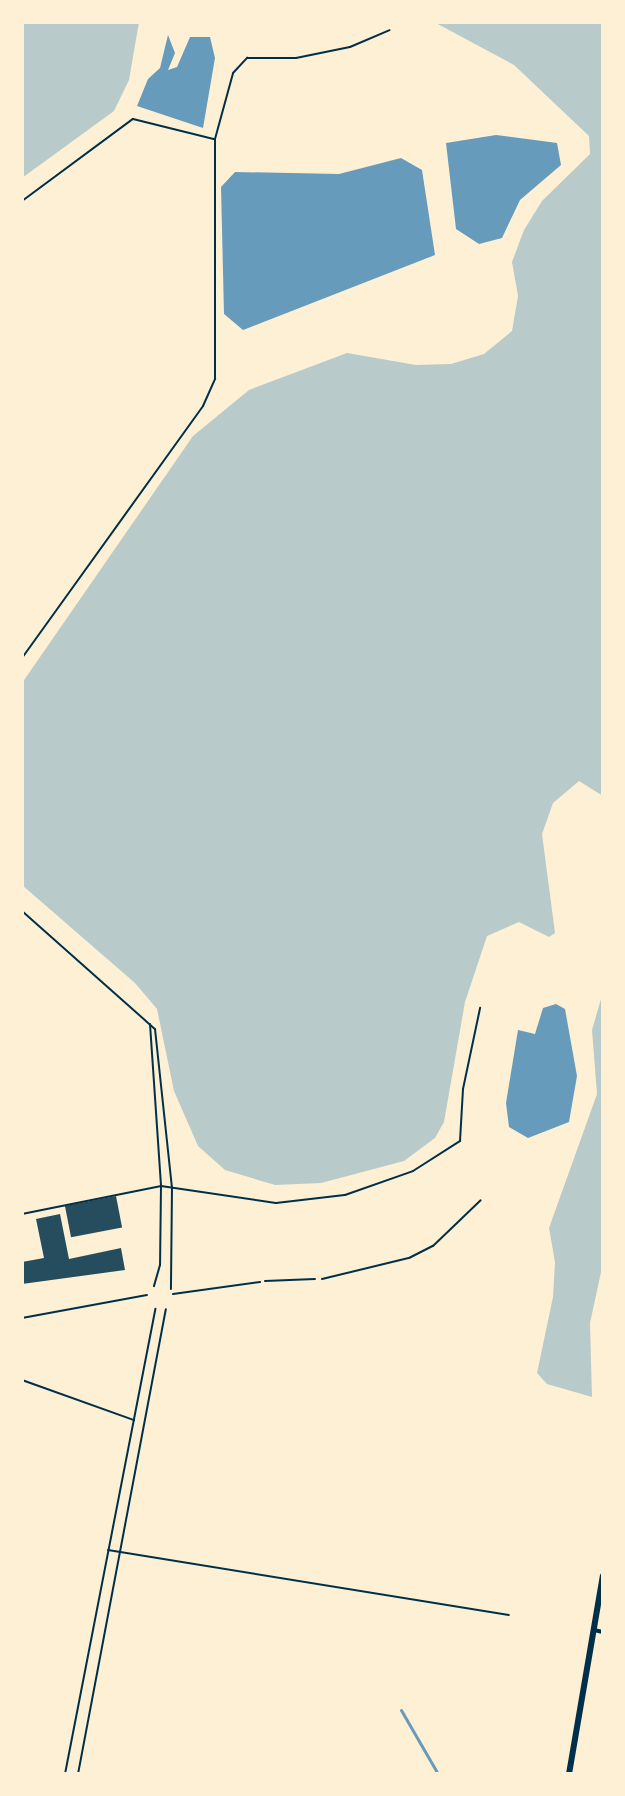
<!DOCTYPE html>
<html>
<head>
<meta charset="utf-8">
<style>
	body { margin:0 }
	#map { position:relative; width:625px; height:1796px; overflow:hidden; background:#fdf0d5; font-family:"PT Sans Narrow",sans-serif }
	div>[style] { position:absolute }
	.green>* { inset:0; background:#b9caca }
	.water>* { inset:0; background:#669bbc }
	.stream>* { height:3px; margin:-1.5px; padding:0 1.5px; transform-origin:1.5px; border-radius:1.5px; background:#669bbc }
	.building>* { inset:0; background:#264d5e; transform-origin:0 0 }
	.path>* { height:2px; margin:-1px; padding:0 1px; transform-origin:1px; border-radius:1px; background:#003049 }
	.service>* { height:2px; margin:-1px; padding:0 1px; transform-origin:1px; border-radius:1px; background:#003049 }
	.minor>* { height:4px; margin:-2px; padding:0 2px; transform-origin:2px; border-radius:2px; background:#003049 }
	.secondary>* { height:6px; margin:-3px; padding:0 3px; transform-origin:3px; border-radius:3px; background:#003049 }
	span { translate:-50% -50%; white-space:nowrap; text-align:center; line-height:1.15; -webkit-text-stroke:8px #fdf0d5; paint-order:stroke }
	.frame { position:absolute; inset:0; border:24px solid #fdf0d5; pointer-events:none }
</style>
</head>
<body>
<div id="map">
	<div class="green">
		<div style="clip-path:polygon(22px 22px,139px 22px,129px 80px,114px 111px,22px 178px)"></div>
		<div style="clip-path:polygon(434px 22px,603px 22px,603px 796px,579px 781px,553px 803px,542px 834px,555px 933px,549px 937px,519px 922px,487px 936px,465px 1002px,444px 1122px,435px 1138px,404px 1161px,321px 1183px,275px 1185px,225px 1170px,198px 1146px,174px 1091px,157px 1009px,135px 983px,22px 885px,22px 683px,193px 436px,249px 390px,347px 353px,416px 365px,451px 364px,484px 354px,512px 331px,518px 296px,512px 262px,524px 230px,542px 201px,590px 154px,589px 136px,514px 65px)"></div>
		<div style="clip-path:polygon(603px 992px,603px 1263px,590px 1323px,592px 1397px,547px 1384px,537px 1373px,553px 1297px,555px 1262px,549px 1228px,597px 1094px,592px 1030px)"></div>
	</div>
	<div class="water">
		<div style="clip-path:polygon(168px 35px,175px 53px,168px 70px,177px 67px,190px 37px,210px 37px,215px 58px,203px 128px,137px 106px,148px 79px,160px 68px)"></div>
		<div style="clip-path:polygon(496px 135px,557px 143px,561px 165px,520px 200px,502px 238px,479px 244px,456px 229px,446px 143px)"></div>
		<div style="clip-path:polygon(401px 158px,422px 170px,435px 255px,243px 330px,224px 314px,221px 187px,235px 172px,339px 174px)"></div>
		<div style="clip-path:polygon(556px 1004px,565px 1009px,577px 1076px,569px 1122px,528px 1138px,509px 1127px,506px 1103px,518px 1030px,535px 1034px,543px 1008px)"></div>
	</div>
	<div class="stream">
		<div style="left:401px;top:1710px;width:74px;rotate:60deg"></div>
	</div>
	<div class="building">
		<div style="left:116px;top:1196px;width:32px;height:52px;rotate:79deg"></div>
		<div style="clip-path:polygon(60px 1214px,69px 1259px,121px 1248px,125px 1270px,22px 1284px,22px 1262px,44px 1258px,36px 1219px)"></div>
	</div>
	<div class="path">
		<div style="left:265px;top:1281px;width:50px;rotate:-2.3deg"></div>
	</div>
	<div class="service">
		<div style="left:22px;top:201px;width:138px;rotate:-36.5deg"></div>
		<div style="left:133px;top:119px;width:83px;rotate:13.9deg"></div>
		<div style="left:22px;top:658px;width:310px;rotate:-54.3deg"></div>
		<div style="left:203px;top:406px;width:30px;rotate:-66deg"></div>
		<div style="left:215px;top:379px;width:240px;rotate:-90deg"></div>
		<div style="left:215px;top:139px;width:68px;rotate:-74.7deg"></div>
		<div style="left:233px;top:73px;width:21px;rotate:-47deg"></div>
		<div style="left:247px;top:58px;width:49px"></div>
		<div style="left:296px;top:58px;width:55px;rotate:-11.5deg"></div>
		<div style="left:350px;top:47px;width:43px;rotate:-23deg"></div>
		<div style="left:22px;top:911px;width:178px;rotate:41.6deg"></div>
		<div style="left:155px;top:1029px;width:159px;rotate:83.9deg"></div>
		<div style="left:172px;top:1187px;width:102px;rotate:90.6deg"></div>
		<div style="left:150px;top:1024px;width:162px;rotate:86.1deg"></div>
		<div style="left:161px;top:1186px;width:79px;rotate:90.7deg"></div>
		<div style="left:160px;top:1265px;width:22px;rotate:106deg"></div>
		<div style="left:22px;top:1214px;width:142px;rotate:-11.4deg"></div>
		<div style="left:161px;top:1186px;width:116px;rotate:8.4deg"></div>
		<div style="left:276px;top:1203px;width:69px;rotate:-6.6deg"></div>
		<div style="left:345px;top:1195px;width:72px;rotate:-19.4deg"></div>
		<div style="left:413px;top:1171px;width:56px;rotate:-32.6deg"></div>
		<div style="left:460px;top:1141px;width:52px;rotate:-86.7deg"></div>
		<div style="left:463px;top:1089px;width:83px;rotate:-78.1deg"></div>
		<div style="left:322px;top:1279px;width:89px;rotate:-13.6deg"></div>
		<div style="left:409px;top:1258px;width:27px;rotate:-27deg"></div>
		<div style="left:433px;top:1246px;width:66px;rotate:-43.8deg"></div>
		<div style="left:173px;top:1294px;width:88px;rotate:-7.9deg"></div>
		<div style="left:22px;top:1318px;width:127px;rotate:-10.4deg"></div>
		<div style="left:22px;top:1380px;width:119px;rotate:19.7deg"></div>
		<div style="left:108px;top:1550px;width:406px;rotate:9.2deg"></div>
		<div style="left:65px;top:1774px;width:474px;rotate:-79deg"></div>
		<div style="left:78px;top:1774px;width:473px;rotate:-79.3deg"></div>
	</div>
	<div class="minor">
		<div style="left:594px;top:1630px;width:9px;rotate:13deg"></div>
	</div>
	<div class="secondary">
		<div style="left:569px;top:1774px;width:201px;rotate:-80.3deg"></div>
	</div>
	<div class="frame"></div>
</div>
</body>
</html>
